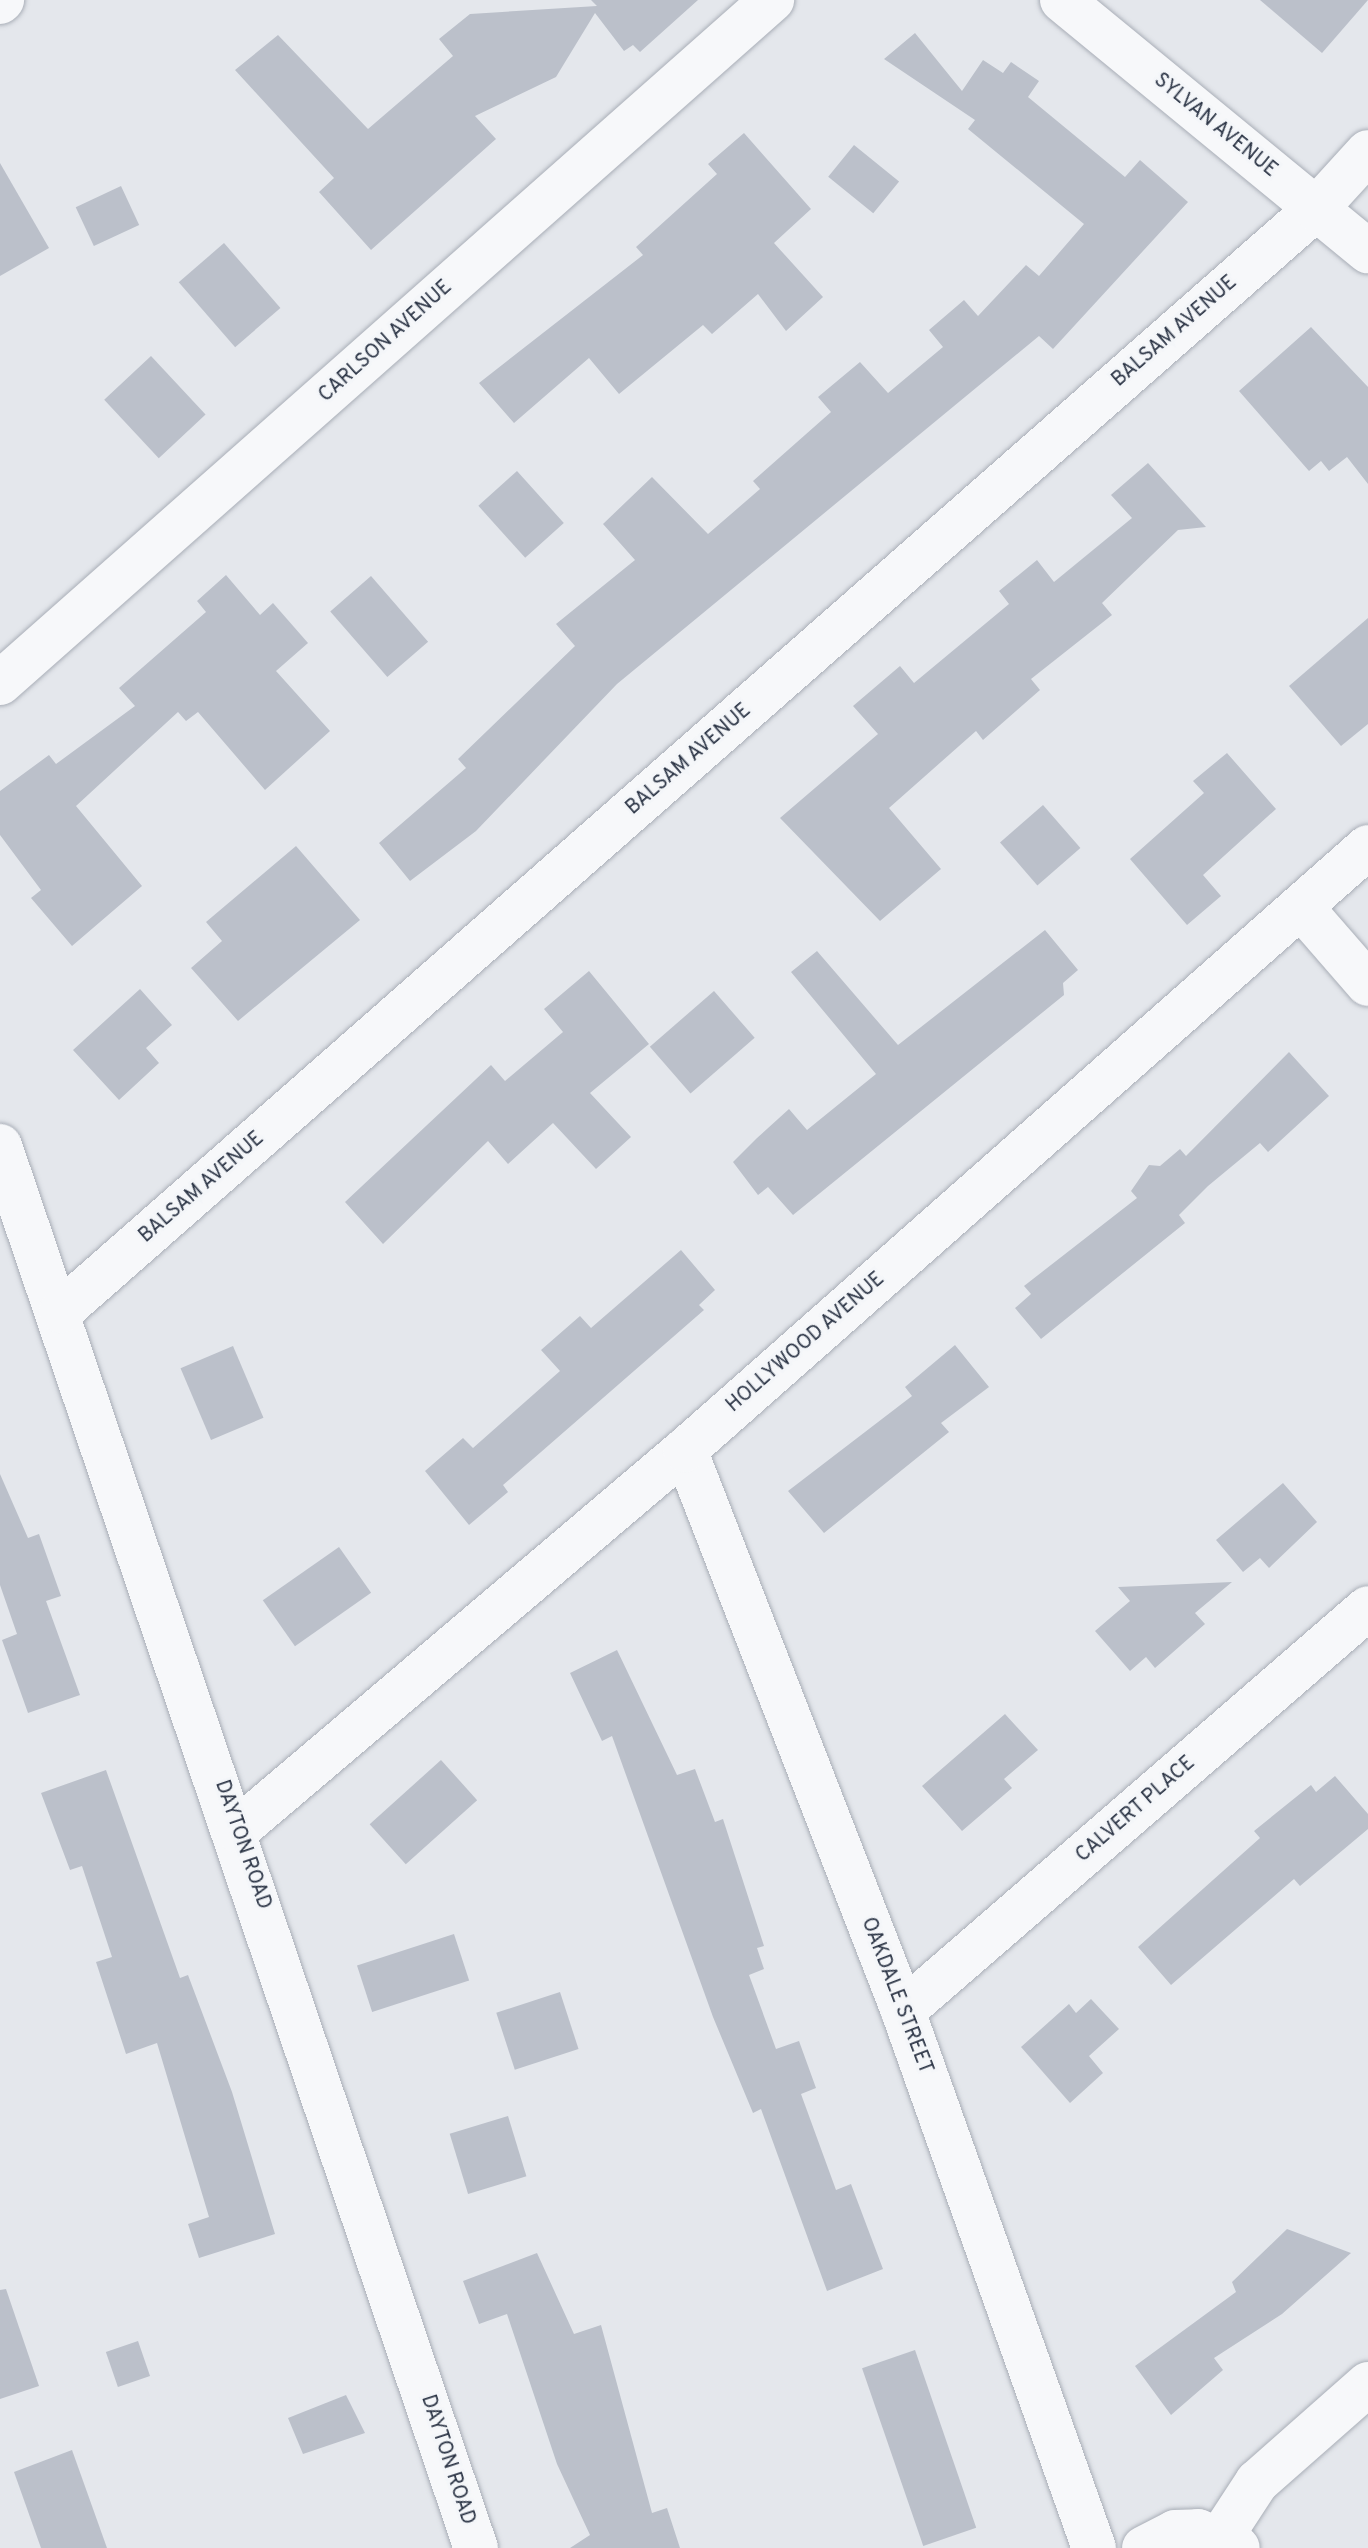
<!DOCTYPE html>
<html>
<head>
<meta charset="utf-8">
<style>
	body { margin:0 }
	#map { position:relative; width:1368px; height:2548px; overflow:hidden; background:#e4e7ec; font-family:Overpass,sans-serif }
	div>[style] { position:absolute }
	.building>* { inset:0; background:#bbc0ca; transform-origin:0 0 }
	.roads { filter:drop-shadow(0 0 2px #a9aeb7) drop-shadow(0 0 2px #a9aeb7) }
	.minor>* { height:44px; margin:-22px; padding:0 22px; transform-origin:22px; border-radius:22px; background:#f7f8fa }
	.tertiary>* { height:44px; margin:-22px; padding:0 22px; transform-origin:22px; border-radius:22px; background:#f7f8fa }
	span { translate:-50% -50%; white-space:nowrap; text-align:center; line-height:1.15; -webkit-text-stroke:6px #f4f6f9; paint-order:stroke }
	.street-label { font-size:20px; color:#2b3445 }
</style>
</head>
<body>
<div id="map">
	<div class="building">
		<div style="clip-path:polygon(591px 0,698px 0,640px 52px,633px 45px,624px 51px,595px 13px,556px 77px,475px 116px,496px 139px,371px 250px,319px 192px,334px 178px,235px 70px,278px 35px,368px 129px,453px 56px,439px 39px,470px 14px,597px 6px)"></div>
		<div style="clip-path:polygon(1260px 0,1368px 0,1322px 53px)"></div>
		<div style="clip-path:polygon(915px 33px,962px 91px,983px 60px,1003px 73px,1011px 62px,1039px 81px,1028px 97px,1125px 177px,1140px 160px,1188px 202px,1053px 349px,1039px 336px,617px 684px,476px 831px,410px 881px,379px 843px,466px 768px,458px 759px,575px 646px,556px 624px,635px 560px,603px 524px,652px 477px,708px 534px,760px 489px,753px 481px,831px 412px,818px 397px,860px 362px,888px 393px,943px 347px,929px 330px,964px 300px,978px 316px,1026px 265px,1039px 276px,1084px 224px,968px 129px,975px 120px,884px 59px)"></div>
		<div style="clip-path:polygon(744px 133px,811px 209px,774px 243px,823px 297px,786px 331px,758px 294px,712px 334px,703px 325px,619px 394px,589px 358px,514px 423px,479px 383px,643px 255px,636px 247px,717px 174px,708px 164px)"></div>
		<div style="left:854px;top:145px;width:58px;height:41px;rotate:39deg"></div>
		<div style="clip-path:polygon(0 163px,49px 248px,0 276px)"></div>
		<div style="left:121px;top:186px;width:43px;height:50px;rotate:65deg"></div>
		<div style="left:224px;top:243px;width:86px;height:60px;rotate:49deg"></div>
		<div style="clip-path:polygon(1311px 327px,1368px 387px,1368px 484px,1347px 457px,1329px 471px,1321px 461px,1309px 471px,1239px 391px)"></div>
		<div style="left:151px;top:356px;width:80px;height:64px;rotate:47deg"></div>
		<div style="clip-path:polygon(1148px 463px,1206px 527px,1178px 530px,1102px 603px,1112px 615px,1031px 679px,1040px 690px,983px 740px,976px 731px,889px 808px,941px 869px,880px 921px,780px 818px,878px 734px,853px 706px,900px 666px,914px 683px,1009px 604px,999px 591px,1037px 560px,1054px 582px,1132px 518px,1111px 495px)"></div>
		<div style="left:517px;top:471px;width:70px;height:52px;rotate:48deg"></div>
		<div style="clip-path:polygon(226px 575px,260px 615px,273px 603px,308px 643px,276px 671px,330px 731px,265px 790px,198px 712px,186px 721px,178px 712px,76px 806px,142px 886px,72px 946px,31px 898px,41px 890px,0 835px,0 791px,49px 755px,56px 764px,135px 706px,119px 688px,206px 612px,197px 601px)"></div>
		<div style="left:371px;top:576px;width:87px;height:54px;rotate:49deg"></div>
		<div style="clip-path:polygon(1368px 618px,1368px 724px,1341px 746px,1289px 686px)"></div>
		<div style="clip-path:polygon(1227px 753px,1276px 809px,1203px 875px,1221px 896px,1187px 925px,1130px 859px,1204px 793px,1193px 781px)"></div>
		<div style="left:1043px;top:805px;width:57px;height:57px;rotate:49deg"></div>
		<div style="clip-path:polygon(296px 846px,360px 920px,238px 1021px,191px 968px,222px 941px,206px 922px)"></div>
		<div style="clip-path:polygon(1045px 930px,1078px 970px,1063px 983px,1064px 995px,793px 1215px,768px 1187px,758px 1195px,733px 1162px,757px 1138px,789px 1109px,807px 1130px,876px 1074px,791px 972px,817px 951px,898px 1045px)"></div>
		<div style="clip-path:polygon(589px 971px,649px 1044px,590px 1093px,631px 1137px,596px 1169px,553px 1123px,508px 1164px,488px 1141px,383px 1244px,345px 1202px,491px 1065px,505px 1081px,563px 1032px,544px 1009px)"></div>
		<div style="clip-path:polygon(140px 989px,172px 1025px,146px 1048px,159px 1063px,119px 1100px,73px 1050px)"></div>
		<div style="left:714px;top:991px;width:62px;height:85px;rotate:49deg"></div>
		<div style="clip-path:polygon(1289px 1052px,1329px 1096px,1268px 1152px,1260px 1143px,1208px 1186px,1179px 1215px,1185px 1223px,1041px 1339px,1015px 1308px,1031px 1294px,1024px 1286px,1137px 1198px,1131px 1191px,1149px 1165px,1160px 1166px,1180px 1149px,1186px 1156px)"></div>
		<div style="clip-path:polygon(681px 1250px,715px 1290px,699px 1305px,704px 1310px,503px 1485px,508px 1492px,469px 1525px,425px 1471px,463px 1438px,473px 1448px,560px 1371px,541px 1350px,580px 1316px,591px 1328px)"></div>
		<div style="clip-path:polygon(955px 1345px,989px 1387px,941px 1423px,949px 1432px,824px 1533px,788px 1491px,912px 1396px,905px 1387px)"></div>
		<div style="left:233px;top:1346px;width:78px;height:57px;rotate:67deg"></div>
		<div style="clip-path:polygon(0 1474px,28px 1538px,39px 1534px,61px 1596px,46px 1601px,80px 1695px,28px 1713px,2px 1640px,17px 1634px,0 1585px)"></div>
		<div style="clip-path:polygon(1283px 1483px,1317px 1522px,1269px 1568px,1260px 1558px,1243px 1572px,1216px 1540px)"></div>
		<div style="left:339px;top:1547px;width:56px;height:93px;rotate:55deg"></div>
		<div style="clip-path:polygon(1232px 1582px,1195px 1613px,1205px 1624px,1155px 1668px,1146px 1657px,1130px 1671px,1095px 1631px,1130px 1601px,1118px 1587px)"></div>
		<div style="clip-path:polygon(617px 1650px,677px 1775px,695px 1769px,715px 1822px,723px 1819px,764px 1946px,757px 1948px,764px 1969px,749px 1975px,776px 2049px,799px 2041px,816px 2088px,801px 2094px,836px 2190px,851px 2184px,883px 2269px,827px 2291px,761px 2109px,753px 2113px,713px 2017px,612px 1736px,602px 1741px,570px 1673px)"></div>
		<div style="clip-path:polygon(1005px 1714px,1038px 1750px,1004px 1779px,1012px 1788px,962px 1831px,922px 1786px)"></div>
		<div style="left:441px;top:1760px;width:54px;height:96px;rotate:48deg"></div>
		<div style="clip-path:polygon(106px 1770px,180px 1978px,188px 1975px,232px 2092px,275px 2234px,199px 2258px,188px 2224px,209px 2217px,157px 2043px,126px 2054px,96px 1962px,112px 1957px,82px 1866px,70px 1870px,41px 1793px)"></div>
		<div style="clip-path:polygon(1335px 1776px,1368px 1814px,1368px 1829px,1300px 1886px,1294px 1879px,1171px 1985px,1138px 1947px,1260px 1838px,1254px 1831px,1311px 1785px,1316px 1792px)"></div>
		<div style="left:454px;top:1934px;width:49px;height:102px;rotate:72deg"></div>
		<div style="left:560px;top:1992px;width:60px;height:67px;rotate:72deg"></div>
		<div style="clip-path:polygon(1091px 1999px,1119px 2029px,1089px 2056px,1103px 2073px,1070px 2103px,1021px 2047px,1069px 2004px,1076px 2013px)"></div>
		<div style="left:508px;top:2116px;width:63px;height:61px;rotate:73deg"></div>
		<div style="clip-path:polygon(1287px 2229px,1351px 2253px,1282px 2314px,1214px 2358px,1223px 2370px,1171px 2415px,1135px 2366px,1236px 2292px,1232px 2282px)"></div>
		<div style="clip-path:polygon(537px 2253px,574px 2334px,601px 2325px,652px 2513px,667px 2508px,680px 2548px,570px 2548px,590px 2535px,557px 2464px,507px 2314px,479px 2324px,463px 2281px)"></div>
		<div style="clip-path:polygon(6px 2289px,39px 2386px,0 2399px,0 2290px)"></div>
		<div style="left:138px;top:2341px;width:37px;height:34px;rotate:71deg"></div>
		<div style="left:915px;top:2350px;width:188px;height:56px;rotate:71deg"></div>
		<div style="clip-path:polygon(346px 2395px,365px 2433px,303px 2454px,288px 2418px)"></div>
		<div style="clip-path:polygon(72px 2450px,107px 2548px,41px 2548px,14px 2472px)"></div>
	</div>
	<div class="roads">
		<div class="minor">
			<div style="left:0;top:2px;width:3px;rotate:-45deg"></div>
			<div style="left:0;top:683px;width:1031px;rotate:-41.5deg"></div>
			<div style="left:1301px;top:907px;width:102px;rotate:49deg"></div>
			<div style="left:0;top:1146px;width:1481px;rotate:71.25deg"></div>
			<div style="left:61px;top:1311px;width:1670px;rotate:-41.29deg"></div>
			<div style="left:1316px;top:209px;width:77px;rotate:-47.6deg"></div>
			<div style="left:685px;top:1450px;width:602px;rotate:68.76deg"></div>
			<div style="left:903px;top:2011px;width:570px;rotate:70.42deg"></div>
			<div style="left:237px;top:1830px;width:587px;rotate:-40.31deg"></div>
			<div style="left:685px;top:1450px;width:911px;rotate:-41.44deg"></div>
			<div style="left:903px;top:2011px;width:615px;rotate:-40.91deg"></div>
			<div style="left:1221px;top:2537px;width:66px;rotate:-56.8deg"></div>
			<div style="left:1257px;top:2482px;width:148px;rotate:-41.4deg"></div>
			<div style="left:1144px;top:2548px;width:35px;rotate:-27deg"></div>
			<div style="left:1175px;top:2532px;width:23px;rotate:-2deg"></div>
			<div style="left:1198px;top:2531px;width:43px;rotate:23deg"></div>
		</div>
		<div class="tertiary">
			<div style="left:1062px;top:0;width:396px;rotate:39.4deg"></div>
		</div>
	</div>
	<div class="street-label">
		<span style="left:1215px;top:126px;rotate:39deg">SYLVAN AVENUE</span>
		<span style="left:1175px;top:332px;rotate:-41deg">BALSAM AVENUE</span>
		<span style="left:386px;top:342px;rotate:-42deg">CARLSON AVENUE</span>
		<span style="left:689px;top:760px;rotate:-41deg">BALSAM AVENUE</span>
		<span style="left:202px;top:1188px;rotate:-41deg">BALSAM AVENUE</span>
		<span style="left:806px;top:1343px;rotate:-41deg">HOLLYWOOD AVENUE</span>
		<span style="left:1136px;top:1810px;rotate:-41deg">CALVERT PLACE</span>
		<span style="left:242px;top:1845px;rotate:71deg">DAYTON ROAD</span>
		<span style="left:896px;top:1996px;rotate:69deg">OAKDALE STREET</span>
		<span style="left:447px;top:2460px;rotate:72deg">DAYTON ROAD</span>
	</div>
</div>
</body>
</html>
